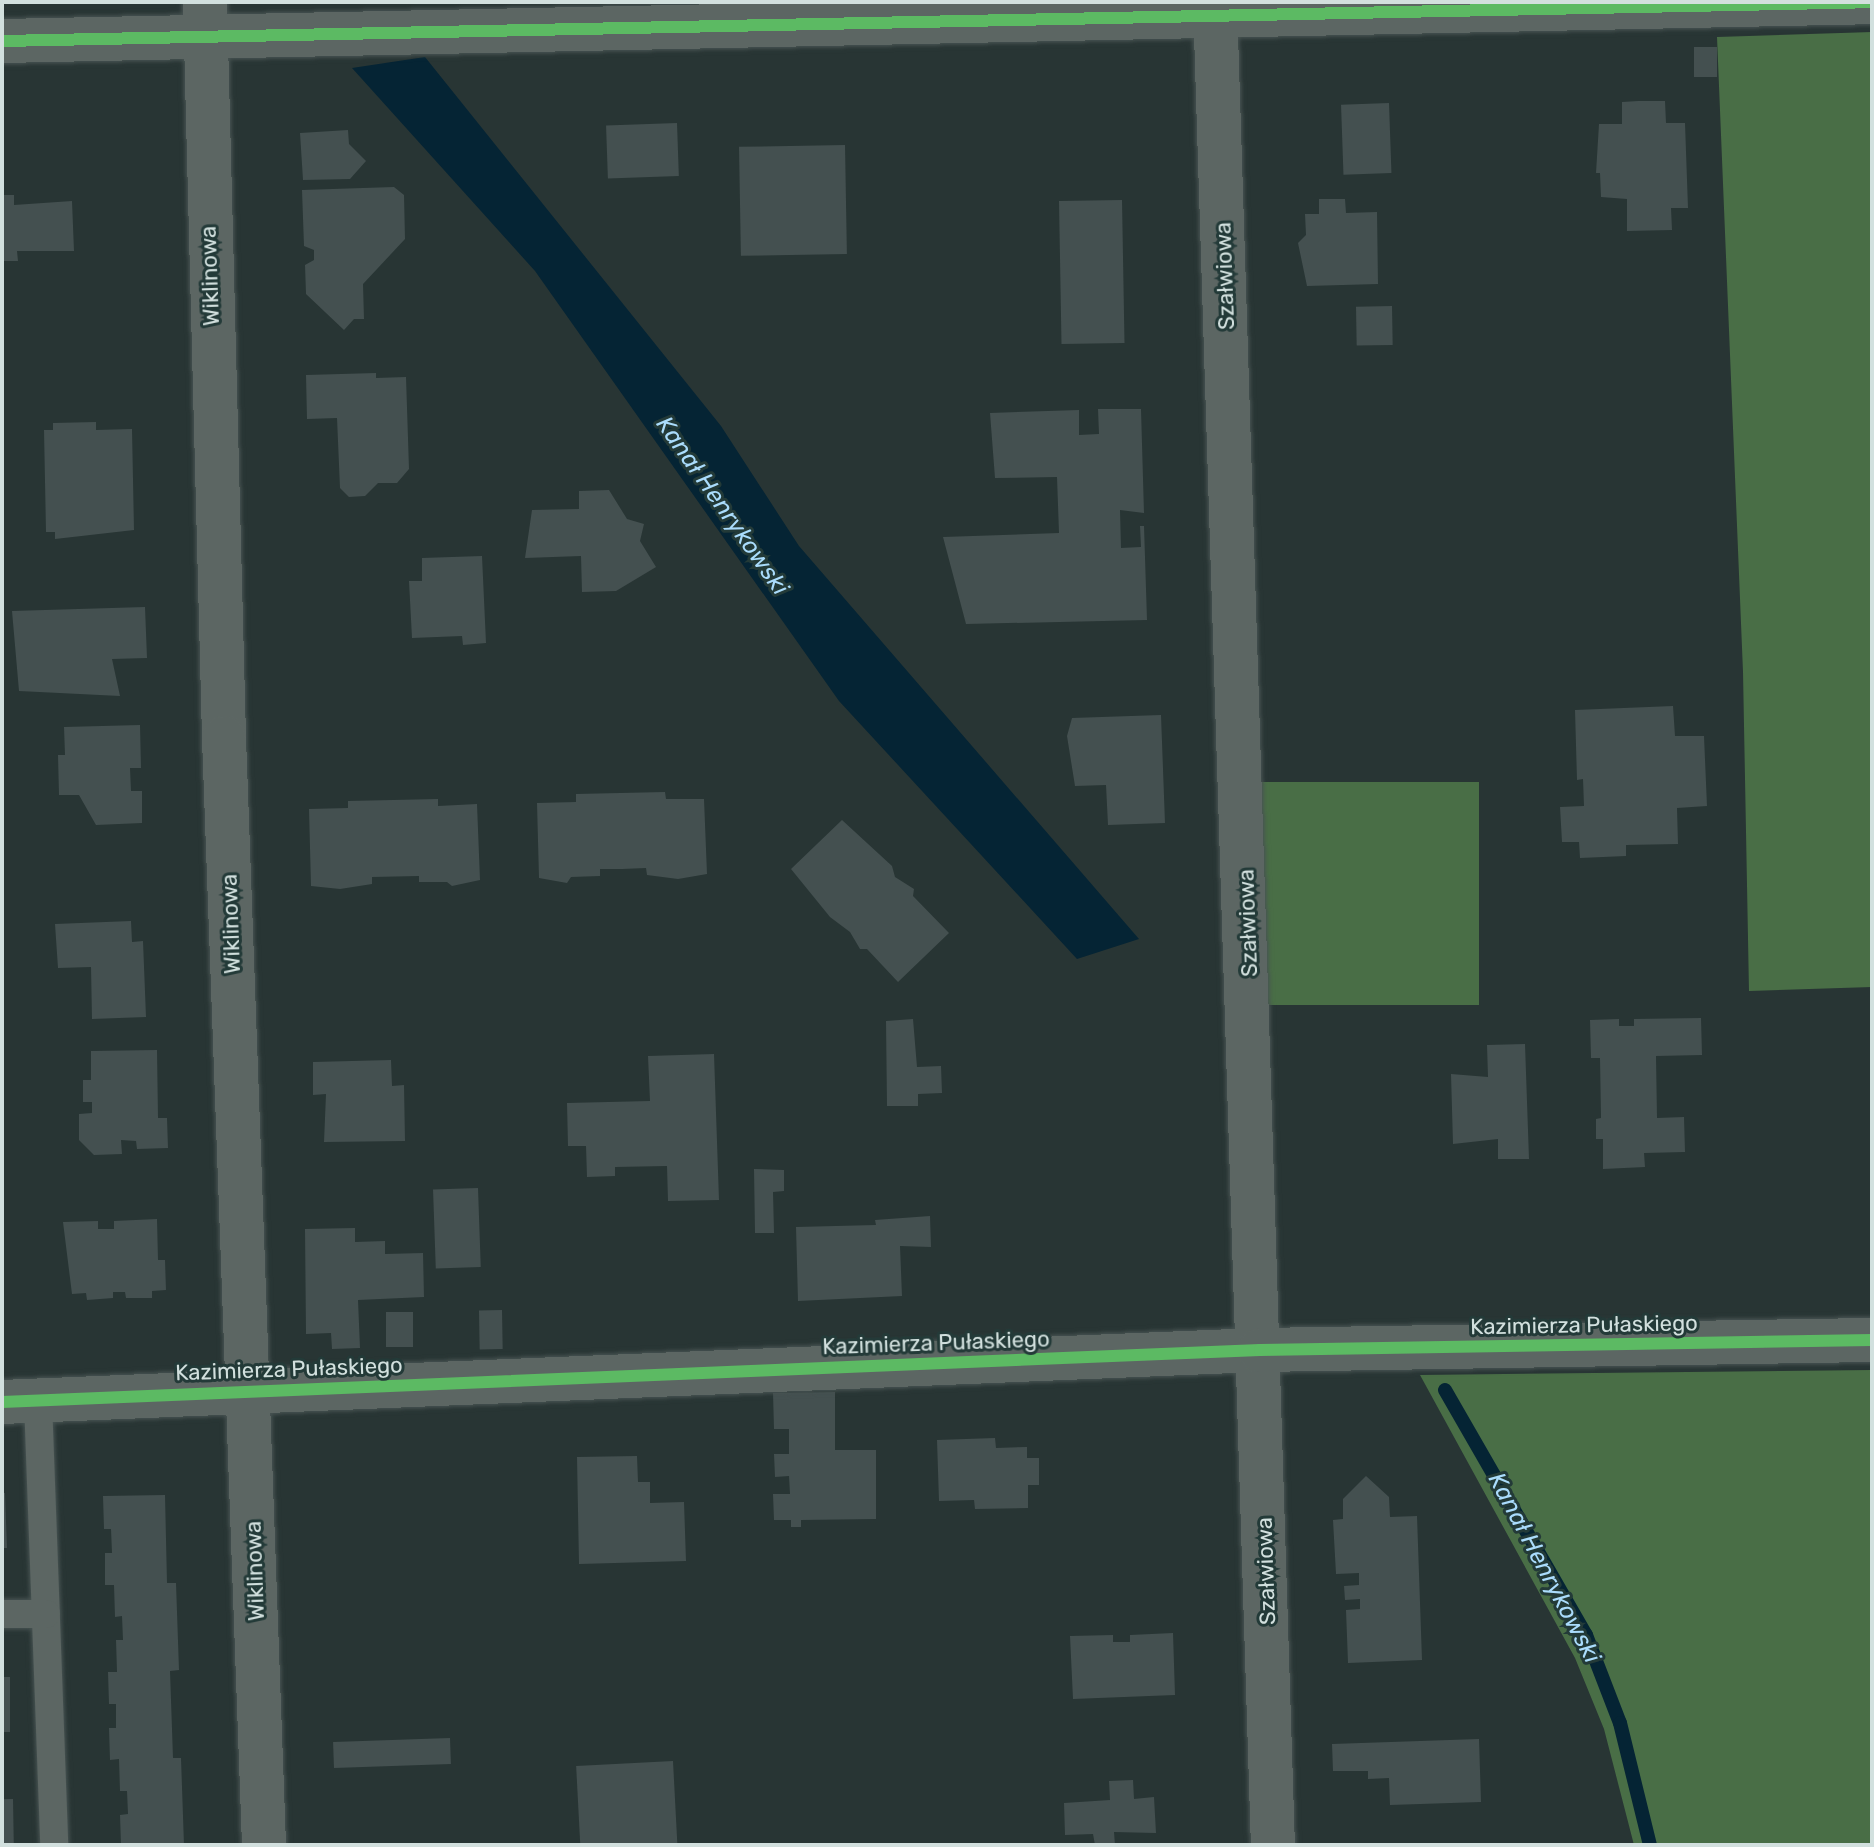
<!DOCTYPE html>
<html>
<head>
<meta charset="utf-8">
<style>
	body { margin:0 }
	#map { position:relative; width:1874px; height:1847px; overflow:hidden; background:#283534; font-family:Rubik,sans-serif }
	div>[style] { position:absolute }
	.forest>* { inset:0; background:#496e46; transform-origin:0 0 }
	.water>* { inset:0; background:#052434 }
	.stream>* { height:14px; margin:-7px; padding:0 7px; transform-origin:7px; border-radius:7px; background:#052434 }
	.building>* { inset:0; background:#445050; transform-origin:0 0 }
	.roads { filter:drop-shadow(0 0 2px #475352) drop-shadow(0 0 2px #475352) }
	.lane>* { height:28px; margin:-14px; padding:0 14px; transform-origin:14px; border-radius:14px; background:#5c6663 }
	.street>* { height:44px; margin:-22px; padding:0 22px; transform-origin:22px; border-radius:22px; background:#5c6663 }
	.cycleway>* { height:12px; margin:-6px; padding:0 6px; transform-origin:6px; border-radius:6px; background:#5cba63 }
	span { translate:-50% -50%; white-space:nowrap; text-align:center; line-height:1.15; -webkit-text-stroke:6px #233a38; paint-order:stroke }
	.street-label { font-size:22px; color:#d2e0de }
	.water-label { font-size:24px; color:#aadcfc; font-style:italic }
	.frame { position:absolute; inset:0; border:4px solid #d2e0de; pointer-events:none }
</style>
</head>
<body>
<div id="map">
	<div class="forest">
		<div style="clip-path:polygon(1872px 32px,1872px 987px,1749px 991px,1743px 672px,1717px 37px)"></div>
		<div style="left:1262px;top:782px;width:217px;height:223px"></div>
		<div style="clip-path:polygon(1872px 1370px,1872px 1845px,1634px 1845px,1604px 1729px,1575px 1658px,1420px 1375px)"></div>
	</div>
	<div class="water">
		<div style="clip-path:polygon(425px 57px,721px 426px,799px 546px,1139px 939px,1077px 959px,839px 701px,535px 271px,352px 68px)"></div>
	</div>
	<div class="stream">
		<div style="left:1445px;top:1390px;width:283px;rotate:60.1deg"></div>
		<div style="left:1586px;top:1635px;width:94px;rotate:68.9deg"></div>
		<div style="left:1620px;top:1723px;width:126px;rotate:76.2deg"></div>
	</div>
	<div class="building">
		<div style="left:1694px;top:47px;width:23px;height:30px"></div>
		<div style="clip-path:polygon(1638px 101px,1665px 101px,1666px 123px,1685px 123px,1688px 208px,1671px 208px,1672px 230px,1627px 231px,1627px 199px,1601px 197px,1600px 173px,1596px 173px,1599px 124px,1622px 124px,1622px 102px)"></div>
		<div style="left:1389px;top:103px;width:70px;height:48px;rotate:88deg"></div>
		<div style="left:677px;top:123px;width:53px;height:71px;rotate:88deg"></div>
		<div style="clip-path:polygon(348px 130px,349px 144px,366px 161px,350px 179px,303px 180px,300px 133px)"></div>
		<div style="left:845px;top:145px;width:109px;height:106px;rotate:89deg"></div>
		<div style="clip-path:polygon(394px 187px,404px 195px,405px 239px,363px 284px,364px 319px,354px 319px,344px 330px,306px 294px,305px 265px,314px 260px,314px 250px,304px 246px,302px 190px)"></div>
		<div style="clip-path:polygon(2px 195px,14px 195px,14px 205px,72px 201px,74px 251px,17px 251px,18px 261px,2px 261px)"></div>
		<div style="clip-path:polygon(1319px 199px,1345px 199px,1346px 213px,1377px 212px,1378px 284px,1307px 286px,1298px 243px,1306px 235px,1305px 214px,1319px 214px)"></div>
		<div style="left:1122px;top:200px;width:143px;height:63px;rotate:89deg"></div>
		<div style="left:1392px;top:306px;width:39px;height:36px;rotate:89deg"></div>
		<div style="clip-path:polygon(376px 373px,376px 378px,406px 377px,409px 469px,397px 483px,378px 483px,365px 496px,349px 497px,340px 488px,337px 418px,307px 419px,306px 375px)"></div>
		<div style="clip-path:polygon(1098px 409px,1141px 409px,1144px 513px,1120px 510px,1121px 548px,1141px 547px,1140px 526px,1144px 526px,1147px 620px,966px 624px,943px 537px,1059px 533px,1057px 477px,995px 478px,990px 413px,1079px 410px,1079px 435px,1099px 434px)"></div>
		<div style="clip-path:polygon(96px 422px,96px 430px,132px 429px,134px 530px,55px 539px,55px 532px,46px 532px,44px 430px,53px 430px,53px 423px)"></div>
		<div style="clip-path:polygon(609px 490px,627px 519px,644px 524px,640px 541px,656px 567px,616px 591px,582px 592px,581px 556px,525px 558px,532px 510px,579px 509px,579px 491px)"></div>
		<div style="clip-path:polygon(482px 556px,486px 643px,463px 645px,462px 636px,412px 638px,409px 581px,422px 581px,422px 558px)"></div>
		<div style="clip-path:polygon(145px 607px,147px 658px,112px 659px,120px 696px,19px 691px,12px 611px)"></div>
		<div style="clip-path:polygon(1673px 706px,1675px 736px,1704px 736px,1707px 806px,1677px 808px,1678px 844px,1626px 845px,1626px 856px,1580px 858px,1579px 842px,1562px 842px,1560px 807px,1584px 806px,1583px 779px,1577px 780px,1575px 710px)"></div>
		<div style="clip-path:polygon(1161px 715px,1165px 823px,1108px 825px,1106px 785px,1075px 786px,1067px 736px,1072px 718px)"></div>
		<div style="clip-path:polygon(140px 725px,141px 768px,130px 768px,131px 791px,142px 791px,142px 823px,96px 825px,79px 795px,59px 795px,58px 755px,65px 755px,64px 727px)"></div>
		<div style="clip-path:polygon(665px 792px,666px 799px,704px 799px,707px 874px,678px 879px,647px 875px,646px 868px,622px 869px,600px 869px,600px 876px,571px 877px,567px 883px,539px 878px,537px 803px,576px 802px,576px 794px)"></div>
		<div style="clip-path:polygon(438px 799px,438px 806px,477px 804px,480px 880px,452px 886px,447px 882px,419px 882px,419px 876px,372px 877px,372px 884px,340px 889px,311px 886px,309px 809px,348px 808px,348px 801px)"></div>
		<div style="clip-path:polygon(842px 820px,892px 866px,895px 877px,914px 889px,913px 896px,949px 933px,898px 982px,867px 949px,860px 949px,850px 932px,830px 917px,791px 869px)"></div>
		<div style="clip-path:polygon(131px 921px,132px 942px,143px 941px,146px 1017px,92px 1019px,91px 967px,58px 968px,55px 924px)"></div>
		<div style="clip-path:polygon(1701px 1018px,1702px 1055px,1656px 1056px,1657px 1118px,1684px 1117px,1685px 1152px,1644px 1153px,1645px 1167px,1603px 1169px,1603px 1139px,1596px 1139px,1596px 1119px,1601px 1118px,1600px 1058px,1591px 1058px,1590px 1020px,1619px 1019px,1619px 1026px,1634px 1026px,1634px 1019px)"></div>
		<div style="clip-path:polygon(913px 1019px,917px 1067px,941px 1066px,942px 1093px,918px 1094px,918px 1106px,887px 1106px,886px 1021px)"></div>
		<div style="clip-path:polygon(1525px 1044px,1529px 1159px,1498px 1159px,1498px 1139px,1453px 1144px,1451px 1074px,1488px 1077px,1487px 1045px)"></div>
		<div style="clip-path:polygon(157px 1050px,158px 1118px,167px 1118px,168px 1148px,137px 1149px,136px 1141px,121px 1140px,122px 1154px,94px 1155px,79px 1140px,79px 1114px,92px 1113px,92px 1102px,83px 1102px,83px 1080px,91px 1080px,91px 1051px)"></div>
		<div style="clip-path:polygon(714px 1054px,719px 1200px,668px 1201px,667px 1166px,615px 1167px,615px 1176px,587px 1177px,586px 1146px,568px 1146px,567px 1103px,650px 1101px,648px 1056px)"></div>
		<div style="clip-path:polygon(391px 1060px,392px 1086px,404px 1085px,405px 1141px,324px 1142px,326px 1094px,313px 1095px,313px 1062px)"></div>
		<div style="clip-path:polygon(754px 1169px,784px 1170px,784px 1191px,773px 1192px,774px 1233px,755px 1233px)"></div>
		<div style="left:478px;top:1188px;width:79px;height:45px;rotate:88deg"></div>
		<div style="clip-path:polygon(930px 1216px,931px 1247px,900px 1246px,902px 1296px,798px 1301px,796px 1227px,876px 1225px,875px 1220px)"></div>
		<div style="clip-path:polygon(157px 1219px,158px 1260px,165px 1260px,166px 1290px,152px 1291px,152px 1298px,126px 1298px,125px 1292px,113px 1292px,113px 1298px,87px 1300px,86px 1293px,72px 1294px,63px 1222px,98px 1221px,98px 1229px,114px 1229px,114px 1221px)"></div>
		<div style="clip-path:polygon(355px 1228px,355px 1242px,385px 1241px,385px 1254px,423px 1253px,424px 1297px,358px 1300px,360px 1348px,332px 1349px,331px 1333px,306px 1334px,305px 1229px)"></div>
		<div style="left:502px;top:1310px;width:39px;height:23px;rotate:89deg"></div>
		<div style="left:413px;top:1312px;width:35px;height:27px;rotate:90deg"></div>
		<div style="clip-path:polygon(835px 1392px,835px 1450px,876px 1450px,876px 1519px,801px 1520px,801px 1527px,791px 1527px,791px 1520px,774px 1520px,773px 1494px,790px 1494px,789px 1476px,775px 1477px,774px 1454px,789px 1454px,789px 1429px,774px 1429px,773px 1393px)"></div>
		<div style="clip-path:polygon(995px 1438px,996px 1448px,1027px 1447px,1027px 1458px,1039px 1458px,1039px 1485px,1028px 1485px,1028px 1508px,975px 1509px,974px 1500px,939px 1501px,937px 1440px)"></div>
		<div style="clip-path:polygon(637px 1456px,638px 1482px,650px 1482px,650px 1503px,684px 1502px,686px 1561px,579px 1564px,577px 1457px)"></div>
		<div style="clip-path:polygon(1366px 1476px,1389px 1497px,1390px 1517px,1417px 1516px,1422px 1660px,1348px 1663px,1346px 1610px,1360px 1609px,1360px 1599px,1345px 1600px,1344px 1586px,1359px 1585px,1359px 1573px,1336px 1574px,1333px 1520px,1343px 1519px,1343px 1499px)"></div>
		<div style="clip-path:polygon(2px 1493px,5px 1493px,7px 1548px,2px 1548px)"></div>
		<div style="clip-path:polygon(165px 1495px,167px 1583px,176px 1583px,179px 1670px,170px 1671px,173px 1758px,181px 1758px,184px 1845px,121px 1845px,120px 1815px,128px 1814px,127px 1791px,120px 1791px,119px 1759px,110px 1760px,109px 1728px,116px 1728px,116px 1704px,109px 1704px,108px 1672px,117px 1672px,116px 1640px,123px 1640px,122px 1616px,115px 1617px,114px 1585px,105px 1585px,105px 1553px,112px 1553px,111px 1529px,104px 1529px,103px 1496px)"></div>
		<div style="clip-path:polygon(1173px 1633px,1175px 1695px,1073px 1699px,1070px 1636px,1113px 1635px,1113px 1642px,1130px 1642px,1130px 1635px)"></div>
		<div style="left:2px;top:1677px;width:8px;height:55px"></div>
		<div style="left:450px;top:1738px;width:26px;height:117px;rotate:88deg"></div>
		<div style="clip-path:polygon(1479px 1739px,1481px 1802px,1390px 1805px,1389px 1778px,1368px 1779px,1368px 1771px,1333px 1771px,1332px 1744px)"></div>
		<div style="left:673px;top:1761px;width:84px;height:97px;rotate:87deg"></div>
		<div style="clip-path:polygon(1133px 1780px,1134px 1799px,1154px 1797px,1156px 1833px,1114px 1832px,1115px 1845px,1095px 1845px,1093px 1834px,1065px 1835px,1064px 1803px,1110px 1800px,1109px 1781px)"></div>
		<div style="left:13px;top:1799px;width:46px;height:11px;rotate:89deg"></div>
	</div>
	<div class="roads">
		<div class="lane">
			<div style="left:38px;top:1401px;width:444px;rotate:87.9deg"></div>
			<div style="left:2px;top:1614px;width:44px"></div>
		</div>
		<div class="street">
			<div style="left:205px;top:2px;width:736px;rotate:88.52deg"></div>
			<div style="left:224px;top:738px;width:1108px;rotate:87.93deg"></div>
			<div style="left:1215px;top:2px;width:1844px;rotate:88.2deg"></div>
			<div style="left:2px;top:41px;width:1870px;rotate:-1.19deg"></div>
			<div style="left:2px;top:1402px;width:1259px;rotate:-2.37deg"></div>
			<div style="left:1260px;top:1350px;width:612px;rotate:-0.94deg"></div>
		</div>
	</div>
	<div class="cycleway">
		<div style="left:2px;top:41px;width:1870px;rotate:-1.19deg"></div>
		<div style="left:2px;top:1402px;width:1259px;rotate:-2.37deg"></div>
		<div style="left:1260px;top:1350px;width:612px;rotate:-0.94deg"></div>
	</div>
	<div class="street-label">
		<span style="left:210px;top:276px;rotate:-92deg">Wiklinowa</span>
		<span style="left:1225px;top:276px;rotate:-92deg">Szałwiowa</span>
		<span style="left:1248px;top:923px;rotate:-92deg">Szałwiowa</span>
		<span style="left:231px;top:924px;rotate:-92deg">Wiklinowa</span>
		<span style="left:1584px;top:1325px;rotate:-1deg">Kazimierza Pułaskiego</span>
		<span style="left:936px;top:1343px;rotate:-2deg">Kazimierza Pułaskiego</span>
		<span style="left:289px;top:1369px;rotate:-2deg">Kazimierza Pułaskiego</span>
		<span style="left:255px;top:1571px;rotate:-92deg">Wiklinowa</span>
		<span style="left:1266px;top:1571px;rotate:-92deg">Szałwiowa</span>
	</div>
	<div class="water-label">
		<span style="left:722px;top:506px;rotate:55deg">Kanał Henrykowski</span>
		<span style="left:1544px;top:1568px;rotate:62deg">Kanał Henrykowski</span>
	</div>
	<div class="frame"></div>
</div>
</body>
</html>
